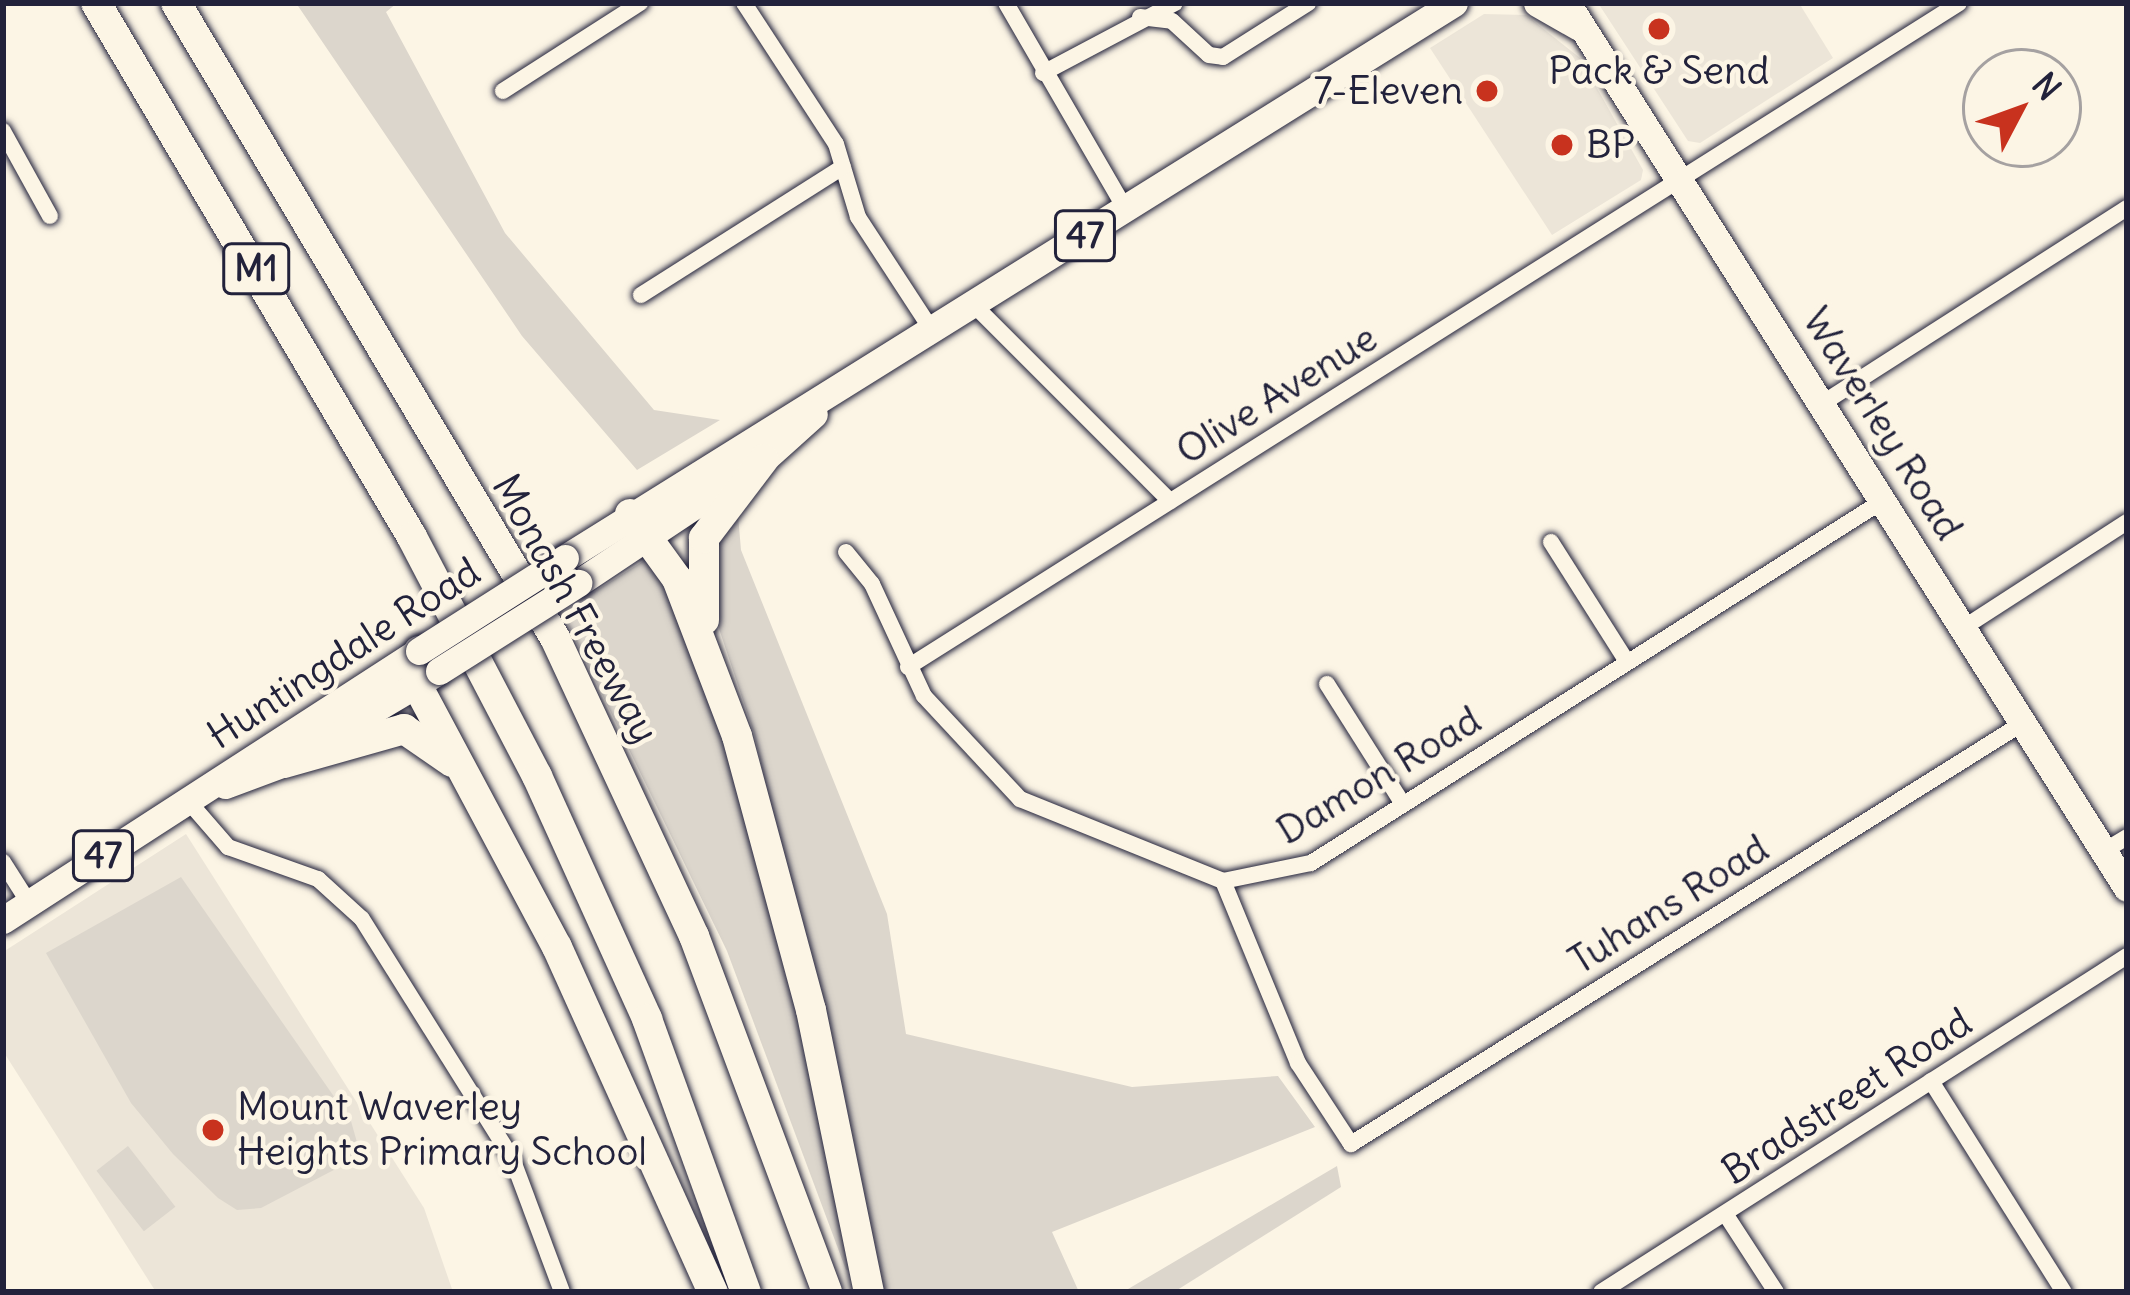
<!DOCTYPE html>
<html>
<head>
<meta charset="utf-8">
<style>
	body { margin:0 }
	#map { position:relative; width:2130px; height:1295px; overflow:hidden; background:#fcf5e5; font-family:Delius,sans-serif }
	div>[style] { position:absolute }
	.built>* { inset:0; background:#ece5d8 }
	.green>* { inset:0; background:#dcd6cc; transform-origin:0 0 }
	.roads { filter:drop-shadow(0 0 3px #22223b) drop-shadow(0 0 3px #22223b) }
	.street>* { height:16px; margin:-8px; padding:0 8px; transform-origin:8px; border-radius:8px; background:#fcf5e5 }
	.primary>* { height:27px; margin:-13.5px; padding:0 13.5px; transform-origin:13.5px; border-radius:13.5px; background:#fcf5e5 }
	.highway>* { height:30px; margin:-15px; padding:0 15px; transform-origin:15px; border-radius:15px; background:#fcf5e5 }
	.bridges { filter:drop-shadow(0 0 3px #22223b) drop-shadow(0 0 3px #22223b) }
	.primary-bridge>* { height:27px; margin:-13.5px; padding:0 13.5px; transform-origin:13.5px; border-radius:13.5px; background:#fcf5e5 }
	.dots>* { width:33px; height:33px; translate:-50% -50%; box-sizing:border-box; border:6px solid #fcf5e5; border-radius:50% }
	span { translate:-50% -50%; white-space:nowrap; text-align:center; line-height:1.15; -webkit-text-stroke:9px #fcf5e5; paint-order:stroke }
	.shield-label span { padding:3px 9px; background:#fcf5e5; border:3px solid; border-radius:9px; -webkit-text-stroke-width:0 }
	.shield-label { font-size:36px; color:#22223b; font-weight:700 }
	.poi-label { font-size:39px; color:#22223b }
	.right { translate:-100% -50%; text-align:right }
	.left { translate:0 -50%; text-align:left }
	.street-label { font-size:39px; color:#22223b }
	.frame { position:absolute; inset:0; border:6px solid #22223b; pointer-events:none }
	.north { position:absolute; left:1962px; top:48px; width:120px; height:120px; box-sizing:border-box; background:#fcf5e5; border:3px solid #a5a1a1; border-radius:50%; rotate:49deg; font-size:33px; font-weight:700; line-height:48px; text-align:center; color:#22223b }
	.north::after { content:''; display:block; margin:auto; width:42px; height:54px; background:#c8321e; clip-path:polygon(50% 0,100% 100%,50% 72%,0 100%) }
</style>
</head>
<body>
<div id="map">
	<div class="built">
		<div style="clip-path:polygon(1598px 3px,1799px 3px,1833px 58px,1700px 143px,1688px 141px)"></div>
		<div style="clip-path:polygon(1484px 14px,1526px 15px,1580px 58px,1643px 170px,1641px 180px,1552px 235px,1430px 48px)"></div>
		<div style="clip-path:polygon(186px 834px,424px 1208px,453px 1292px,156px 1292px,3px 1051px,3px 952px)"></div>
	</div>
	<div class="green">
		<div style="clip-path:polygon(296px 3px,397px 3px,386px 12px,505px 233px,654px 410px,720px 420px,637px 470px,522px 336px)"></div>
		<div style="clip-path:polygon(738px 515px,741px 550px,887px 914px,906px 1034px,1132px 1087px,1278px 1076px,1315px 1127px,1052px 1232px,1079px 1292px,882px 1292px,754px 733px,706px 590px,708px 549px)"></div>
		<div style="clip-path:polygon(653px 555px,712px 690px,777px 913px,854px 1268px,846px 1270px,727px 951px,562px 612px)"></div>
		<div style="clip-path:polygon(181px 877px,351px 1121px,358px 1146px,351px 1161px,261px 1208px,237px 1210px,218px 1198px,173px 1154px,131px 1103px,46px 953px)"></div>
		<div style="left:128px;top:1146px;width:77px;height:40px;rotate:52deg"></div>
		<div style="clip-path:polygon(1337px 1166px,1341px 1187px,1174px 1292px,1123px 1292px)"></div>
	</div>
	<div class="roads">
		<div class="street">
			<div style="left:744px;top:3px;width:168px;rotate:56.9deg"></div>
			<div style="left:836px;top:144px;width:76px;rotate:73.2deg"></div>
			<div style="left:858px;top:217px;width:137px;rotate:56.9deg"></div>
			<div style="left:1006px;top:3px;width:239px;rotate:59.9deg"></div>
			<div style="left:1140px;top:17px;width:32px;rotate:7deg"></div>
			<div style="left:1172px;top:21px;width:50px;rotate:42.6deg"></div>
			<div style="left:1209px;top:55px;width:14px;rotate:8deg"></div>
			<div style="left:1223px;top:57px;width:101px;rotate:-32.4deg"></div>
			<div style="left:1043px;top:73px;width:149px;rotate:-27.9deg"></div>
			<div style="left:503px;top:91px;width:163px;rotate:-32.7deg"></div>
			<div style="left:3px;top:131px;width:97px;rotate:61.1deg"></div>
			<div style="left:641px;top:295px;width:239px;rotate:-32.4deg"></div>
			<div style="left:975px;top:306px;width:276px;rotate:45deg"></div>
			<div style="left:1823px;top:403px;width:361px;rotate:-32.7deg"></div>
			<div style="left:1551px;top:542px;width:140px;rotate:57.6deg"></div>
			<div style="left:846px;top:552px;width:41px;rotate:50.9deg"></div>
			<div style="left:872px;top:584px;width:123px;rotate:65.1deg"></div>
			<div style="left:924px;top:696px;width:141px;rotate:47deg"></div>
			<div style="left:1020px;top:799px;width:219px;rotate:22deg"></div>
			<div style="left:1223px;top:881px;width:90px;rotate:-11.6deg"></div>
			<div style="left:1311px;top:863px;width:678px;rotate:-32.35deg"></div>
			<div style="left:1963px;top:628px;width:195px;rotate:-32.9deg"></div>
			<div style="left:908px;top:667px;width:1243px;rotate:-32.28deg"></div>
			<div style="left:1327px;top:684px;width:142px;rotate:57.7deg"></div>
			<div style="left:189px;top:802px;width:60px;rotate:49.1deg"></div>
			<div style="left:228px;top:847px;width:96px;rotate:19.6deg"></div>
			<div style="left:318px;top:879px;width:59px;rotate:42.3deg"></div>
			<div style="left:362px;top:919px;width:282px;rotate:57.9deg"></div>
			<div style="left:512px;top:1158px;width:143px;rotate:69.5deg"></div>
			<div style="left:2104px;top:851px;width:27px;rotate:-31deg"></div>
			<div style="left:3px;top:862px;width:49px;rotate:57.6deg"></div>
			<div style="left:1223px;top:881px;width:197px;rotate:67.6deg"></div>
			<div style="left:1298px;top:1063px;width:97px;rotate:56.8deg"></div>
			<div style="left:1351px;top:1144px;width:793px;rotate:-32.07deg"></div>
			<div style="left:1931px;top:1081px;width:249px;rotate:57.8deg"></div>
			<div style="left:1726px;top:1215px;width:92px;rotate:57deg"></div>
			<div style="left:1601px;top:1292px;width:624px;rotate:-32.57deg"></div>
		</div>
		<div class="primary">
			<div style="left:1537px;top:3px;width:48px;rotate:29.7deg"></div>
			<div style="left:1567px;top:3px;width:1047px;rotate:57.68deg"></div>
			<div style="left:565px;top:558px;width:1048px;rotate:-31.98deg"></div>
			<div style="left:578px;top:583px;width:224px;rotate:-33.7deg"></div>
			<div style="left:764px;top:459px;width:67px;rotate:-42deg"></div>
			<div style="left:225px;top:785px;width:63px;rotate:-20.4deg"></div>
			<div style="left:284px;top:763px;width:174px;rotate:-30.7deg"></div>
			<div style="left:3px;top:920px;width:495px;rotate:-32.9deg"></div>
		</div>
		<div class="highway">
			<div style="left:96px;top:3px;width:620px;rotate:59.38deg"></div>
			<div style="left:412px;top:537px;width:270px;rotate:62.4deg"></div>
			<div style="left:537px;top:776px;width:267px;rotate:65.6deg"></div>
			<div style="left:647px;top:1019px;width:290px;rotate:70.1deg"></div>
			<div style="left:176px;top:3px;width:740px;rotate:59.17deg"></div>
			<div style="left:555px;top:638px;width:329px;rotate:65deg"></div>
			<div style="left:694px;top:936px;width:380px;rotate:69.5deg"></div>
			<div style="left:630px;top:514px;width:80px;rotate:54.1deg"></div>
			<div style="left:677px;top:579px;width:168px;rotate:69.1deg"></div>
			<div style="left:737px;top:736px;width:284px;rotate:74.9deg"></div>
			<div style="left:811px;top:1010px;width:288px;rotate:78.4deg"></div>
			<div style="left:704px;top:620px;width:82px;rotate:-90deg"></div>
			<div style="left:704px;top:538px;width:99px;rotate:-52.8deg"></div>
			<div style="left:419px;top:651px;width:34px;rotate:93deg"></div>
			<div style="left:417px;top:685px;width:297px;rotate:61.9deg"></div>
			<div style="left:557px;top:947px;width:379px;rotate:65.7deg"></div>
			<div style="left:284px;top:763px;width:125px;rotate:-15.8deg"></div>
			<div style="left:404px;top:729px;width:58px;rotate:34.5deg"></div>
		</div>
	</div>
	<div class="bridges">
		<div class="primary-bridge">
			<div style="left:419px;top:651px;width:173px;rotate:-32.5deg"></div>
			<div style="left:439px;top:671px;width:165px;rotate:-32.3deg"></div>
		</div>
	</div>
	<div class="dots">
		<div style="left:1659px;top:29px;background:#c8321e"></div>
		<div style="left:1487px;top:91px;background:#c8321e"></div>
		<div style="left:1562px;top:145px;background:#c8321e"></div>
		<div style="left:213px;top:1130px;background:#c8321e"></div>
	</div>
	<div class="shield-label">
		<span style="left:1085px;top:236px">47</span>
		<span style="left:256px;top:269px">M1</span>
		<span style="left:103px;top:856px">47</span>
	</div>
	<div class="poi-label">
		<span style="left:1659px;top:71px">Pack &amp; Send</span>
		<span class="right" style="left:1463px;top:91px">7-Eleven</span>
		<span class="left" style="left:1586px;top:145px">BP</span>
		<span class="left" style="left:237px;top:1130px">Mount Waverley<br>Heights Primary School</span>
	</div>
	<div class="street-label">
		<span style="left:1277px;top:395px;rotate:-32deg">Olive Avenue</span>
		<span style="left:1882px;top:424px;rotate:58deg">Waverley Road</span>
		<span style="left:575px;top:609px;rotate:61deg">Monash Freeway</span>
		<span style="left:344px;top:654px;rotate:-33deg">Huntingdale Road</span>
		<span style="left:1379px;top:776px;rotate:-31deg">Damon Road</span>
		<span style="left:1669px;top:905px;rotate:-32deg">Tuhans Road</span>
		<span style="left:1847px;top:1097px;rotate:-33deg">Bradstreet Road</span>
	</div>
	<div class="frame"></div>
	<div class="north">N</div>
</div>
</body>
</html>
